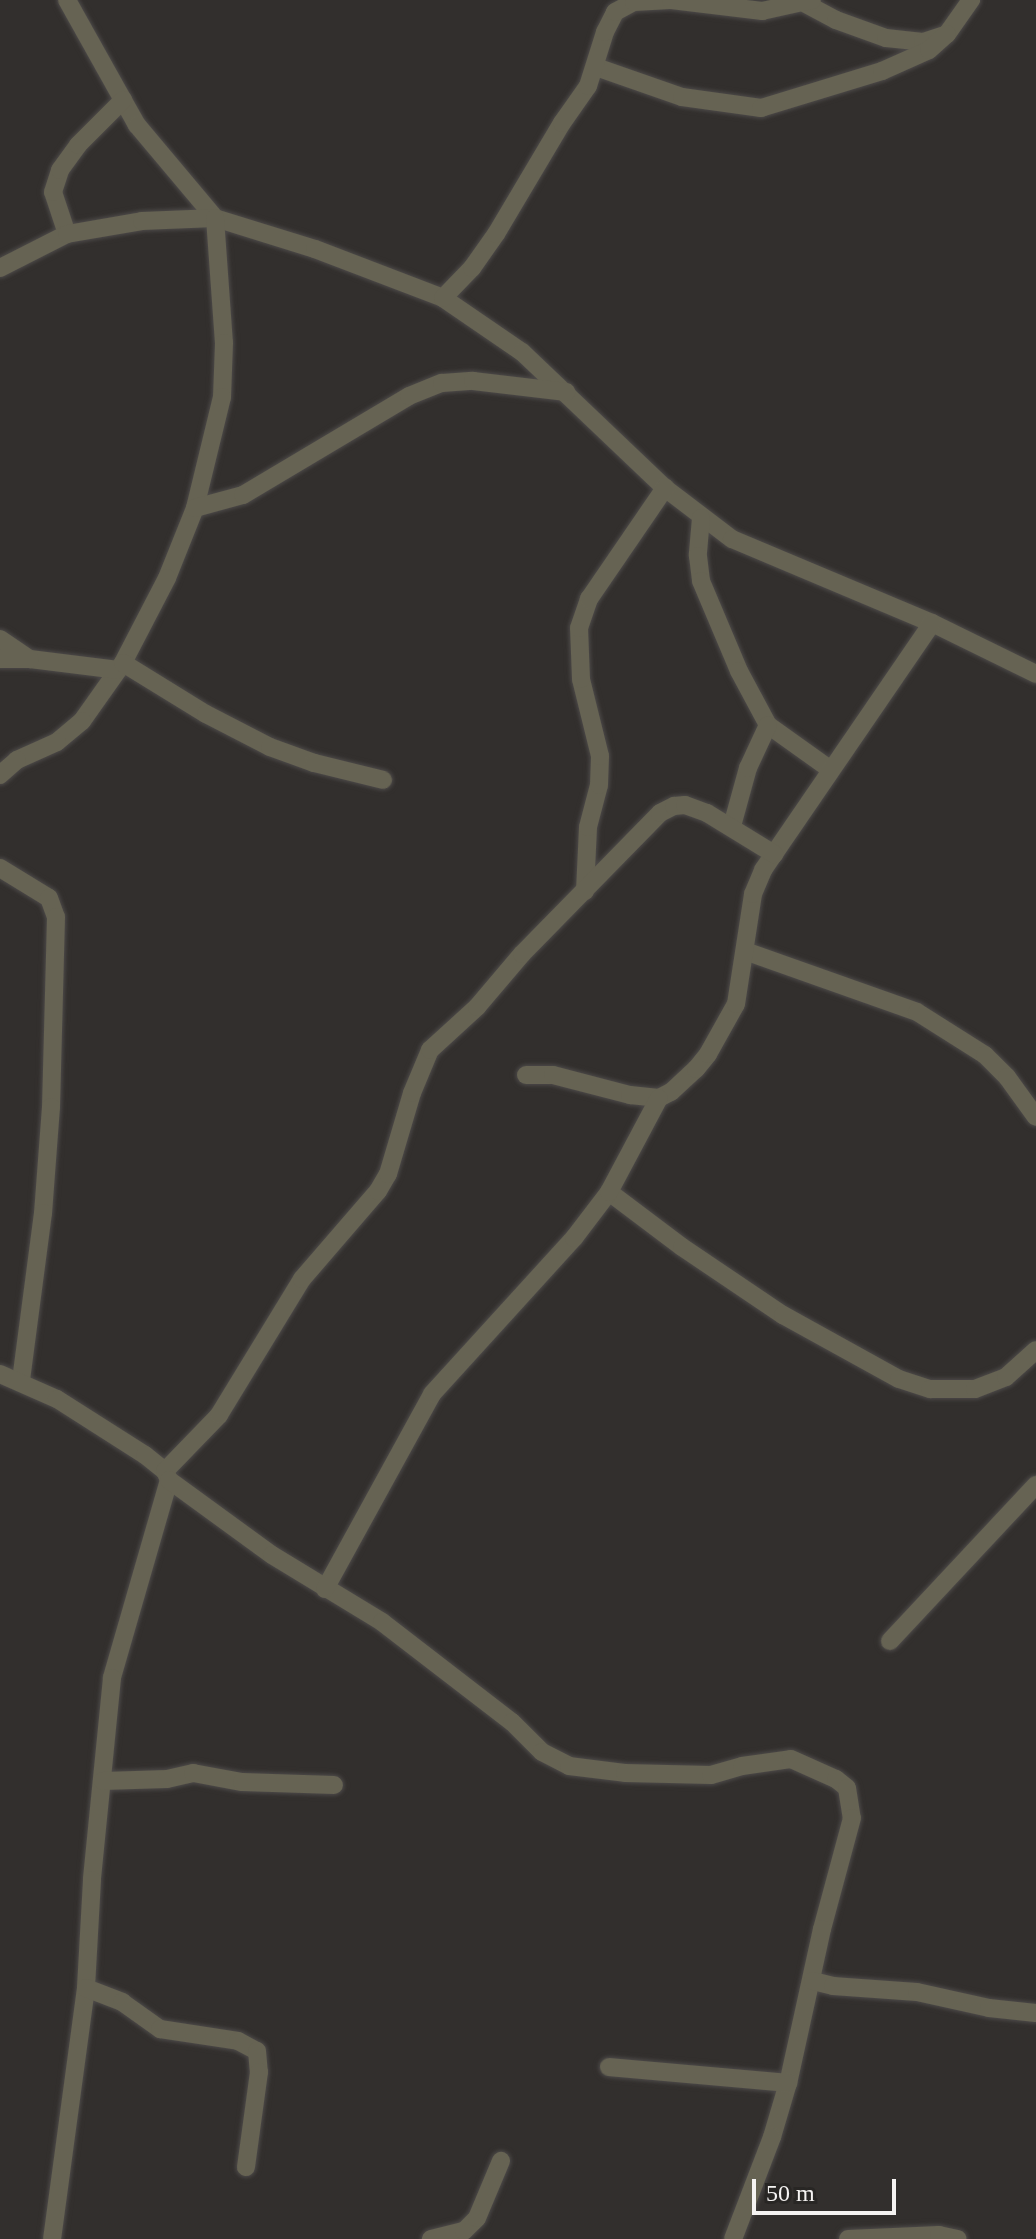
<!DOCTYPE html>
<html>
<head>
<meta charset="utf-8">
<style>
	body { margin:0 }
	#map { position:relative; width:1036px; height:2239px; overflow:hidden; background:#322f2d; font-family:"Times New Roman",serif }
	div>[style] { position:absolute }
	.roads { filter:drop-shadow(0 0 2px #4d4a49) drop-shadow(0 0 2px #4d4a49) }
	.minor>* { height:18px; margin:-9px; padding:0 9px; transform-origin:9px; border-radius:9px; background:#666353 }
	span { translate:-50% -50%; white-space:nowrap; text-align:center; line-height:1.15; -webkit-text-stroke:7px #282624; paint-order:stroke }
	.scale { position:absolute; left:752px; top:2179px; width:144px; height:36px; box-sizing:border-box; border:4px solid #f5f3f2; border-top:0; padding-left:10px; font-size:24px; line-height:28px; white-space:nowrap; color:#f5f3f2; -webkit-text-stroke:6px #282624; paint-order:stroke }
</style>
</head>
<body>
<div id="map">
	<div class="roads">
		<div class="minor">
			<div style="left:67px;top:0;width:143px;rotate:60.8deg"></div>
			<div style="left:137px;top:125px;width:121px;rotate:50deg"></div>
			<div style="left:215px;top:218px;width:105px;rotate:17.2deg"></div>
			<div style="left:315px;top:249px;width:137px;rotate:20.9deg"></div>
			<div style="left:443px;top:298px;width:96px;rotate:34.4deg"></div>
			<div style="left:522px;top:352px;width:197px;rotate:43.6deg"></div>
			<div style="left:665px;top:488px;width:84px;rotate:37.3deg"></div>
			<div style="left:732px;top:539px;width:217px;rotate:22.8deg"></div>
			<div style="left:932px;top:623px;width:116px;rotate:26.1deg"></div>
			<div style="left:806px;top:4px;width:34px;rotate:28deg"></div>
			<div style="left:836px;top:20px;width:53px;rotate:19.8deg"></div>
			<div style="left:886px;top:38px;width:37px;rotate:6deg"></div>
			<div style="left:923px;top:42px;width:25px;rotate:-18deg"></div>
			<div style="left:947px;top:34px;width:42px;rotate:-54.8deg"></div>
			<div style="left:596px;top:67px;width:91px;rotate:19.2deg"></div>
			<div style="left:682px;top:97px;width:80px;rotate:7.9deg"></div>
			<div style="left:761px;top:108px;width:127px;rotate:-17deg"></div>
			<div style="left:882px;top:71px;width:51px;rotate:-24.1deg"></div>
			<div style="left:929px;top:50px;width:24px;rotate:-42deg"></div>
			<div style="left:67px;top:234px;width:44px;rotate:-108.4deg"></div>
			<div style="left:53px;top:192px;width:23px;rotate:-72deg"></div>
			<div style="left:60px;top:170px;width:31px;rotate:-54deg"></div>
			<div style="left:78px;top:145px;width:64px;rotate:-45deg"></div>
			<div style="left:0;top:268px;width:75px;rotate:-26.9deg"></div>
			<div style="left:67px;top:234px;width:76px;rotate:-9.8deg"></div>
			<div style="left:142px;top:221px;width:73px;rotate:-2.4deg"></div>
			<div style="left:215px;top:218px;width:125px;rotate:85.9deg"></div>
			<div style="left:224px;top:343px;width:54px;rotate:92.1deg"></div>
			<div style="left:222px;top:397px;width:114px;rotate:103.7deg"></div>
			<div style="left:195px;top:508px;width:75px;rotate:111.8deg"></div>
			<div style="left:167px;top:578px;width:96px;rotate:117.4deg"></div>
			<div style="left:123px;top:663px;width:71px;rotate:125.3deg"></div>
			<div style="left:82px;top:721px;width:33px;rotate:140deg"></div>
			<div style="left:57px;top:742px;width:44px;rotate:155.8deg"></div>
			<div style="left:17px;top:760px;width:23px;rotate:139deg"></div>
			<div style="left:443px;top:298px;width:42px;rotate:-46deg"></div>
			<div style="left:472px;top:268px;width:42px;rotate:-54.8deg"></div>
			<div style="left:496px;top:234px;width:129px;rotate:-59.3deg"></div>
			<div style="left:562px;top:123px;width:45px;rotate:-54.9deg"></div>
			<div style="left:588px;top:86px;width:57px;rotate:-72.5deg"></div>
			<div style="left:605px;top:32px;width:22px;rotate:-63deg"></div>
			<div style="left:615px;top:12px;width:21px;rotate:-28deg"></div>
			<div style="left:634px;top:2px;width:37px;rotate:-3deg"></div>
			<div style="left:671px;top:0;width:92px;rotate:6.9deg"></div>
			<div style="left:762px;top:11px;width:51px;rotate:-12.4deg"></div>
			<div style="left:195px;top:508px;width:50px;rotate:-15.2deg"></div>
			<div style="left:243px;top:495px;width:193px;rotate:-30.8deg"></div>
			<div style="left:409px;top:396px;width:35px;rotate:-22deg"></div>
			<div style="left:442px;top:383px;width:31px;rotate:-4deg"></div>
			<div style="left:473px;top:381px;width:94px;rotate:6.7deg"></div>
			<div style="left:701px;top:518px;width:38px;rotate:95deg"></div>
			<div style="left:698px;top:556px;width:25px;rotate:83deg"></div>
			<div style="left:701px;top:581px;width:98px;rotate:67.1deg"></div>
			<div style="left:739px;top:671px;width:61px;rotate:61.8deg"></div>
			<div style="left:768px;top:725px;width:77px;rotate:35.5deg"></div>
			<div style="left:0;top:639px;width:36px;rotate:34deg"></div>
			<div style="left:30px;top:659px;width:89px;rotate:7.1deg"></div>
			<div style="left:0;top:659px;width:30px"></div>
			<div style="left:123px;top:663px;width:97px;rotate:31.6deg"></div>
			<div style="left:206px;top:714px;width:72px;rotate:27.3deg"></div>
			<div style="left:270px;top:747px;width:47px;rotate:20deg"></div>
			<div style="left:314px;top:763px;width:71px;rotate:13.8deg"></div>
			<div style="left:732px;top:826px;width:60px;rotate:-74.6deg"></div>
			<div style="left:748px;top:768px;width:47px;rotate:-65.1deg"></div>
			<div style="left:0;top:868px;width:57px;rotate:31.5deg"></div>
			<div style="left:49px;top:898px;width:20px;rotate:70deg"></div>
			<div style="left:56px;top:917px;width:190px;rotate:91.5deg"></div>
			<div style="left:51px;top:1107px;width:106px;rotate:94.3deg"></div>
			<div style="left:43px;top:1213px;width:169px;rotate:97.5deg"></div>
			<div style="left:585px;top:891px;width:64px;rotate:-87.3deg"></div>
			<div style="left:588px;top:827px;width:43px;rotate:-75.3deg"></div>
			<div style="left:599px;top:785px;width:29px;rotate:-88deg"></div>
			<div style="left:600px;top:756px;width:79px;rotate:-103.9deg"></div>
			<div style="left:581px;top:679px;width:51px;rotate:-92.2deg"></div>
			<div style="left:579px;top:628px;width:31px;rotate:-71deg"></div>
			<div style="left:589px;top:599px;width:135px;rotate:-55.6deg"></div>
			<div style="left:745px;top:951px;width:182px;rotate:19.5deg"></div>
			<div style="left:917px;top:1012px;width:80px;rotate:32.3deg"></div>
			<div style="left:985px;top:1055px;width:31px;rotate:45deg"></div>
			<div style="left:1007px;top:1077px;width:49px;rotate:54.1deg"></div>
			<div style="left:526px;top:1075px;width:27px"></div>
			<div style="left:553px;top:1075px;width:80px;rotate:14.6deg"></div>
			<div style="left:630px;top:1095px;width:29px;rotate:6deg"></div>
			<div style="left:659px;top:1098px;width:13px;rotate:-27deg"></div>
			<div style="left:671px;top:1092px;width:34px;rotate:-43deg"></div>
			<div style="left:696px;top:1069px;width:19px;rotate:-51deg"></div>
			<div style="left:708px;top:1054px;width:57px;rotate:-60.8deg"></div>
			<div style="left:736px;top:1004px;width:111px;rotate:-81.2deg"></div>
			<div style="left:753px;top:894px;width:26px;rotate:-67deg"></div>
			<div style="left:763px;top:870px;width:299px;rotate:-55.6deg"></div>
			<div style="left:609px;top:1192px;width:91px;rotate:37deg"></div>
			<div style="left:682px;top:1247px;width:122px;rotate:34deg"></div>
			<div style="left:783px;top:1315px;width:132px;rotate:28.9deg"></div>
			<div style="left:899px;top:1379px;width:33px;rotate:18deg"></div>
			<div style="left:930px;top:1389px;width:45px"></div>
			<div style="left:975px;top:1389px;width:33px;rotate:-21deg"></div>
			<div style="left:1006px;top:1377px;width:40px;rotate:-42deg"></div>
			<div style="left:0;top:1374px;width:62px;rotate:23.7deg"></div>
			<div style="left:57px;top:1399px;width:104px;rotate:32.5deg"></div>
			<div style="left:145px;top:1455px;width:26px;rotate:39deg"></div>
			<div style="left:165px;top:1471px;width:10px;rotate:66deg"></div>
			<div style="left:169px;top:1480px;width:206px;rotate:106.1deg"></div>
			<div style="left:112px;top:1678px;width:203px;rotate:95.7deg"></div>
			<div style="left:92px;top:1880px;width:108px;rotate:93.2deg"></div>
			<div style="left:86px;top:1988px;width:253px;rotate:97.7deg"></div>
			<div style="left:165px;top:1471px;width:78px;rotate:-46deg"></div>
			<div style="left:219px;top:1415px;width:159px;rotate:-58.6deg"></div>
			<div style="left:302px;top:1279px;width:116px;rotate:-49.2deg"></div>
			<div style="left:378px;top:1191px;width:20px;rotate:-60deg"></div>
			<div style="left:388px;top:1174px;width:84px;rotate:-73.5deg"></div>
			<div style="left:412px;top:1093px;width:47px;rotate:-67.3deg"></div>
			<div style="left:430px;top:1050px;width:64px;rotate:-42.5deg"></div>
			<div style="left:477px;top:1007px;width:70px;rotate:-49.7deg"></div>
			<div style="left:522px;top:954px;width:197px;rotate:-45.6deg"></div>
			<div style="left:660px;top:813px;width:16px;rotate:-27deg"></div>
			<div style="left:674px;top:806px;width:11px;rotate:-5deg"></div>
			<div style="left:685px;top:805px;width:23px;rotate:20deg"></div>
			<div style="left:707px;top:813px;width:79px;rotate:31.5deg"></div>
			<div style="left:169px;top:1480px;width:127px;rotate:36.1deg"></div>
			<div style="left:272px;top:1555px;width:129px;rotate:31.3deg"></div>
			<div style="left:382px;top:1622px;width:164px;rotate:37.6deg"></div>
			<div style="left:512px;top:1722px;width:42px;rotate:45deg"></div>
			<div style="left:542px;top:1752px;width:30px;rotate:27deg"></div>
			<div style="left:569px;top:1766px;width:56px;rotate:7.1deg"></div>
			<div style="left:625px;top:1773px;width:86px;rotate:1.3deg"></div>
			<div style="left:711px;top:1775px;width:32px;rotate:-16deg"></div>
			<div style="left:742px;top:1766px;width:49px;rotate:-8.1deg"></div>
			<div style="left:791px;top:1759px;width:49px;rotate:24deg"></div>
			<div style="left:836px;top:1779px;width:14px;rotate:39deg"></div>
			<div style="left:847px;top:1788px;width:30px;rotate:81deg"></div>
			<div style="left:852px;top:1818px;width:115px;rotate:105.1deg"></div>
			<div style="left:822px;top:1929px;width:158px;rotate:102.4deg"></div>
			<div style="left:788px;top:2083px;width:56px;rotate:106.5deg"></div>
			<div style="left:772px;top:2137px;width:109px;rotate:110.9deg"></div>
			<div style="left:325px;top:1589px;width:222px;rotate:-61.2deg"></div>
			<div style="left:432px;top:1394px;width:211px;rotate:-47.7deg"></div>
			<div style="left:574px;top:1238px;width:58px;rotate:-52.7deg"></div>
			<div style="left:609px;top:1192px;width:106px;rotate:-62deg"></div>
			<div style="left:890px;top:1641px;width:214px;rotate:-46.9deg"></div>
			<div style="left:103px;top:1781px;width:64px;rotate:-1.8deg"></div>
			<div style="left:167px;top:1779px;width:27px;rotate:-13deg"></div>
			<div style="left:193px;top:1773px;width:50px;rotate:10.4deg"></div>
			<div style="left:242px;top:1782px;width:92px;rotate:1.9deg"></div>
			<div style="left:813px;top:1981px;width:21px;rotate:14deg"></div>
			<div style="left:833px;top:1986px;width:84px;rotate:4.1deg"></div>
			<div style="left:917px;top:1992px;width:74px;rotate:12.5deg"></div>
			<div style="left:989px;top:2008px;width:47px;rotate:6.1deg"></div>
			<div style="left:86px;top:1988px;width:39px;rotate:21deg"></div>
			<div style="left:122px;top:2002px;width:47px;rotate:35.4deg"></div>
			<div style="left:160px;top:2029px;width:79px;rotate:8.7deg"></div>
			<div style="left:238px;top:2041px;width:21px;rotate:28deg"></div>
			<div style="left:257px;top:2051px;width:21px;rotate:85deg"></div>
			<div style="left:259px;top:2072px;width:96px;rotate:97.8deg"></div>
			<div style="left:609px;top:2067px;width:180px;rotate:5.1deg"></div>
			<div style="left:431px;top:2239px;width:34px;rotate:-14deg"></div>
			<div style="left:464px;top:2231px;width:18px;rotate:-45deg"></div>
			<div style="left:477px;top:2218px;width:62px;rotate:-67.2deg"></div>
			<div style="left:848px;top:2239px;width:91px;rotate:-2.5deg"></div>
			<div style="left:939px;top:2235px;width:19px;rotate:12deg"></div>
		</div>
	</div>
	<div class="scale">50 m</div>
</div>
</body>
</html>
